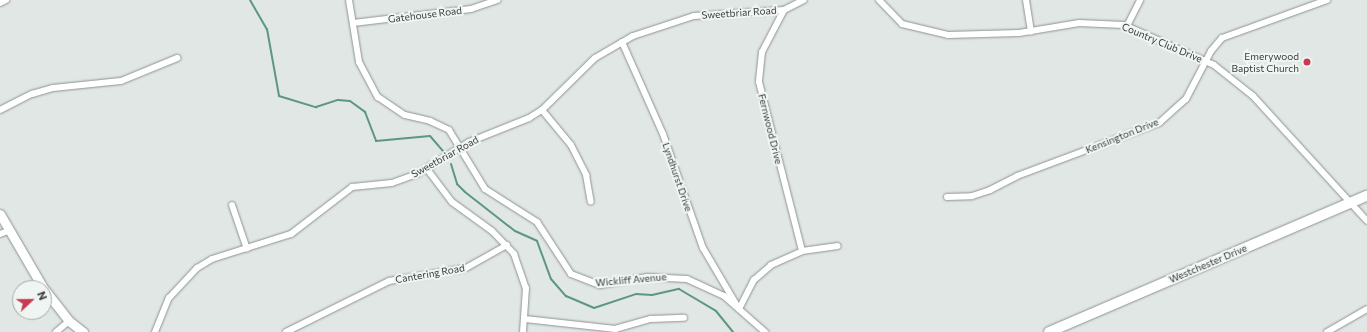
<!DOCTYPE html>
<html>
<head>
<meta charset="utf-8">
<style>
	body { margin:0 }
	#map { position:relative; width:1367px; height:332px; overflow:hidden; background:#e1e7e4; font-family:Commissioner,sans-serif }
	div>[style] { position:absolute }
	.stream>* { height:2px; margin:-1px; padding:0 1px; transform-origin:1px; border-radius:1px; background:#5c987f }
	.roads { filter:drop-shadow(0 0 1px #8d9390) drop-shadow(0 0 1px #8d9390) }
	.street>* { height:6px; margin:-3px; padding:0 3px; transform-origin:3px; border-radius:3px; background:#fff }
	.secondary>* { height:9px; margin:-4.5px; padding:0 4.5px; transform-origin:4.5px; border-radius:4.5px; background:#fff }
	.primary>* { height:10px; margin:-5px; padding:0 5px; transform-origin:5px; border-radius:5px; background:#fff }
	.dots>* { width:11px; height:11px; translate:-50% -50%; box-sizing:border-box; border:2px solid #eff5f2; border-radius:50% }
	span { translate:-50% -50%; white-space:nowrap; text-align:center; line-height:1.15; -webkit-text-stroke:4px #eff5f2; paint-order:stroke }
	.street-label { font-size:10px; color:#383b3a }
	.poi-label { font-size:10px; color:#383b3a }
	.right { translate:-100% -50%; text-align:right }
	.north { position:absolute; left:12px; top:280px; width:40px; height:40px; box-sizing:border-box; background:#eff5f2; border:1px solid #a6aba8; border-radius:50%; rotate:68deg; font-size:11px; font-weight:700; line-height:16px; text-align:center; color:#383b3a }
	.north::after { content:''; display:block; margin:auto; width:14px; height:18px; background:#c93952; clip-path:polygon(50% 0,100% 100%,50% 72%,0 100%) }
</style>
</head>
<body>
<div id="map">
	<div class="stream">
		<div style="left:250px;top:0;width:34px;rotate:60deg"></div>
		<div style="left:267px;top:29px;width:68px;rotate:79.8deg"></div>
		<div style="left:279px;top:96px;width:39px;rotate:17deg"></div>
		<div style="left:316px;top:107px;width:23px;rotate:-18deg"></div>
		<div style="left:338px;top:100px;width:12px;rotate:5deg"></div>
		<div style="left:350px;top:101px;width:19px;rotate:36deg"></div>
		<div style="left:365px;top:112px;width:31px;rotate:69deg"></div>
		<div style="left:376px;top:141px;width:54px;rotate:-5.3deg"></div>
		<div style="left:430px;top:136px;width:21px;rotate:49deg"></div>
		<div style="left:451px;top:164px;width:21px;rotate:73deg"></div>
		<div style="left:457px;top:184px;width:11px;rotate:45deg"></div>
		<div style="left:465px;top:192px;width:63px;rotate:38deg"></div>
		<div style="left:515px;top:231px;width:24px;rotate:24deg"></div>
		<div style="left:537px;top:241px;width:40px;rotate:69.8deg"></div>
		<div style="left:551px;top:279px;width:23px;rotate:49deg"></div>
		<div style="left:566px;top:296px;width:30px;rotate:23deg"></div>
		<div style="left:594px;top:308px;width:44px;rotate:-18.4deg"></div>
		<div style="left:636px;top:294px;width:16px;rotate:4deg"></div>
		<div style="left:652px;top:295px;width:28px;rotate:-13deg"></div>
		<div style="left:679px;top:289px;width:43px;rotate:30.7deg"></div>
		<div style="left:716px;top:311px;width:27px;rotate:51deg"></div>
	</div>
	<div class="roads">
		<div class="street">
			<div style="left:349px;top:0;width:63px;rotate:80.8deg"></div>
			<div style="left:359px;top:62px;width:40px;rotate:62deg"></div>
			<div style="left:378px;top:97px;width:32px;rotate:34deg"></div>
			<div style="left:405px;top:115px;width:26px;rotate:13deg"></div>
			<div style="left:430px;top:121px;width:21px;rotate:25deg"></div>
			<div style="left:449px;top:130px;width:69px;rotate:58.6deg"></div>
			<div style="left:485px;top:189px;width:62px;rotate:32.4deg"></div>
			<div style="left:537px;top:222px;width:62px;rotate:56.8deg"></div>
			<div style="left:571px;top:274px;width:31px;rotate:21deg"></div>
			<div style="left:600px;top:285px;width:48px;rotate:-9.7deg"></div>
			<div style="left:647px;top:277px;width:40px;rotate:2.9deg"></div>
			<div style="left:687px;top:279px;width:41px;rotate:24.7deg"></div>
			<div style="left:724px;top:296px;width:55px;rotate:41.3deg"></div>
			<div style="left:879px;top:0;width:33px;rotate:46deg"></div>
			<div style="left:902px;top:24px;width:47px;rotate:13.4deg"></div>
			<div style="left:948px;top:35px;width:71px;rotate:-1.6deg"></div>
			<div style="left:1019px;top:33px;width:61px;rotate:-9.5deg"></div>
			<div style="left:1079px;top:23px;width:45px;rotate:2.5deg"></div>
			<div style="left:1124px;top:25px;width:98px;rotate:24deg"></div>
			<div style="left:1214px;top:65px;width:50px;rotate:38.5deg"></div>
			<div style="left:1253px;top:96px;width:169px;rotate:47.6deg"></div>
			<div style="left:1026px;top:0;width:32px;rotate:81deg"></div>
			<div style="left:0;top:3px;width:7px;rotate:-27deg"></div>
			<div style="left:784px;top:10px;width:47px;rotate:117.6deg"></div>
			<div style="left:762px;top:52px;width:30px;rotate:96deg"></div>
			<div style="left:759px;top:82px;width:174px;rotate:75.7deg"></div>
			<div style="left:353px;top:23px;width:119px;rotate:-6.8deg"></div>
			<div style="left:471px;top:9px;width:28px;rotate:-19deg"></div>
			<div style="left:1127px;top:26px;width:29px;rotate:-63deg"></div>
			<div style="left:622px;top:42px;width:101px;rotate:66deg"></div>
			<div style="left:663px;top:134px;width:121px;rotate:70.7deg"></div>
			<div style="left:703px;top:248px;width:65px;rotate:59.5deg"></div>
			<div style="left:0;top:110px;width:36px;rotate:-27deg"></div>
			<div style="left:32px;top:94px;width:22px;rotate:-16deg"></div>
			<div style="left:53px;top:88px;width:68px;rotate:-5.9deg"></div>
			<div style="left:121px;top:81px;width:61px;rotate:-22.3deg"></div>
			<div style="left:542px;top:110px;width:45px;rotate:50.4deg"></div>
			<div style="left:571px;top:145px;width:34px;rotate:63deg"></div>
			<div style="left:586px;top:175px;width:27px;rotate:80deg"></div>
			<div style="left:427px;top:169px;width:41px;rotate:52.9deg"></div>
			<div style="left:452px;top:202px;width:49px;rotate:35.9deg"></div>
			<div style="left:492px;top:231px;width:32px;rotate:46deg"></div>
			<div style="left:514px;top:254px;width:36px;rotate:71deg"></div>
			<div style="left:526px;top:288px;width:44px;rotate:93.9deg"></div>
			<div style="left:947px;top:197px;width:25px;rotate:-2deg"></div>
			<div style="left:972px;top:196px;width:19px;rotate:-18deg"></div>
			<div style="left:990px;top:190px;width:30px;rotate:-27deg"></div>
			<div style="left:1017px;top:176px;width:152px;rotate:-20.5deg"></div>
			<div style="left:1159px;top:123px;width:36px;rotate:-42deg"></div>
			<div style="left:1186px;top:99px;width:54px;rotate:-62.5deg"></div>
			<div style="left:1211px;top:51px;width:17px;rotate:-50deg"></div>
			<div style="left:1222px;top:38px;width:112px;rotate:-19.9deg"></div>
			<div style="left:232px;top:205px;width:46px;rotate:71.2deg"></div>
			<div style="left:0;top:234px;width:9px;rotate:-21deg"></div>
			<div style="left:739px;top:309px;width:33px;rotate:-63deg"></div>
			<div style="left:754px;top:280px;width:23px;rotate:-41deg"></div>
			<div style="left:771px;top:265px;width:34px;rotate:-24deg"></div>
			<div style="left:802px;top:251px;width:36px;rotate:-8deg"></div>
			<div style="left:525px;top:319px;width:91px;rotate:6.3deg"></div>
			<div style="left:615px;top:329px;width:37px;rotate:-16deg"></div>
			<div style="left:651px;top:319px;width:33px;rotate:-2deg"></div>
			<div style="left:56px;top:332px;width:17px;rotate:-40deg"></div>
			<div style="left:155px;top:332px;width:37px;rotate:-68deg"></div>
			<div style="left:169px;top:298px;width:41px;rotate:-47deg"></div>
			<div style="left:197px;top:268px;width:17px;rotate:-31deg"></div>
			<div style="left:212px;top:259px;width:83px;rotate:-17.6deg"></div>
			<div style="left:291px;top:234px;width:77px;rotate:-37.6deg"></div>
			<div style="left:352px;top:187px;width:40px;rotate:-5.7deg"></div>
			<div style="left:392px;top:183px;width:27px;rotate:-20deg"></div>
			<div style="left:417px;top:174px;width:61px;rotate:-31.6deg"></div>
			<div style="left:469px;top:142px;width:65px;rotate:-21.8deg"></div>
			<div style="left:529px;top:118px;width:15px;rotate:-32deg"></div>
			<div style="left:542px;top:110px;width:74px;rotate:-44.5deg"></div>
			<div style="left:595px;top:58px;width:44px;rotate:-30.1deg"></div>
			<div style="left:633px;top:36px;width:64px;rotate:-18.2deg"></div>
			<div style="left:694px;top:16px;width:90px;rotate:-3.8deg"></div>
			<div style="left:784px;top:10px;width:22px;rotate:-27deg"></div>
			<div style="left:286px;top:332px;width:115px;rotate:-26.3deg"></div>
			<div style="left:389px;top:281px;width:78px;rotate:-9.6deg"></div>
			<div style="left:466px;top:268px;width:47px;rotate:-29.3deg"></div>
			<div style="left:1327px;top:332px;width:46px;rotate:-29.9deg"></div>
		</div>
		<div class="secondary">
			<div style="left:0;top:214px;width:86px;rotate:59.8deg"></div>
			<div style="left:44px;top:289px;width:41px;rotate:52deg"></div>
			<div style="left:69px;top:321px;width:18px;rotate:38deg"></div>
		</div>
		<div class="primary">
			<div style="left:1049px;top:332px;width:346px;rotate:-23.2deg"></div>
		</div>
	</div>
	<div class="dots">
		<div style="left:1307px;top:62px;background:#c93952"></div>
	</div>
	<div class="street-label">
		<span style="left:739px;top:13px;rotate:-4deg">Sweetbriar Road</span>
		<span style="left:425px;top:15px;rotate:-7deg">Gatehouse Road</span>
		<span style="left:1162px;top:43px;rotate:23deg">Country Club Drive</span>
		<span style="left:770px;top:129px;rotate:76deg">Fernwood Drive</span>
		<span style="left:1122px;top:136px;rotate:-22deg">Kensington Drive</span>
		<span style="left:445px;top:157px;rotate:-29deg">Sweetbriar Road</span>
		<span style="left:677px;top:177px;rotate:71deg">Lyndhurst Drive</span>
		<span style="left:1208px;top:264px;rotate:-23deg">Westchester Drive</span>
		<span style="left:430px;top:274px;rotate:-10deg">Cantering Road</span>
		<span style="left:631px;top:280px;rotate:-5deg">Wickliff Avenue</span>
	</div>
	<div class="poi-label">
		<span class="right" style="left:1299px;top:62px">Emerywood<br>Baptist Church</span>
	</div>
	<div class="north">N</div>
</div>
</body>
</html>
